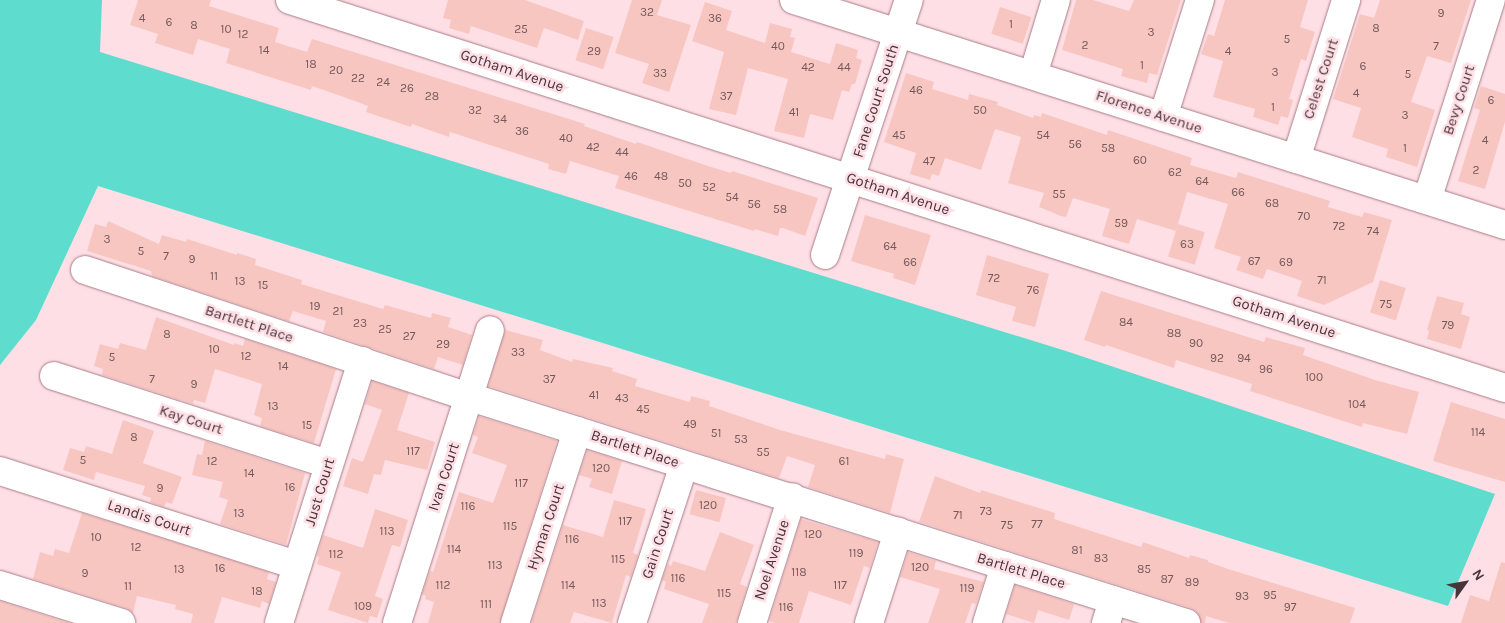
<!DOCTYPE html>
<html>
<head>
<meta charset="utf-8">
<style>
	body { margin:0 }
	#map { position:relative; width:1505px; height:623px; overflow:hidden; background:#fedfe5; font-family:Karla,sans-serif }
	div>[style] { position:absolute }
	.water>* { inset:0; background:#5edcce }
	.building>* { inset:0; background:#f8c6c1; transform-origin:0 0 }
	.roads { filter:drop-shadow(0 0 1px #a97c85) drop-shadow(0 0 1px #a97c85) }
	.minor>* { height:28px; margin:-14px; padding:0 14px; transform-origin:14px; border-radius:14px; background:#fff }
	span { translate:-50% -50%; white-space:nowrap; text-align:center; line-height:1.15; -webkit-text-stroke:5px #fedfe5; paint-order:stroke }
	.number-label { font-size:12px; color:#74595b }
	.number-label span { -webkit-text-stroke-width:0 }
	.street-label { font-size:15px; color:#483539 }
	.north { position:absolute; left:1440px; top:558px; width:50px; height:50px; -webkit-text-stroke:4px #fedfe5; paint-order:stroke; rotate:58deg; font-size:14px; font-weight:700; line-height:20px; text-align:center; color:#483539 }
	.north::after { content:''; display:block; margin:auto; width:18px; height:22px; background:#483539; clip-path:polygon(50% 0,100% 100%,50% 72%,0 100%) }
</style>
</head>
<body>
<div id="map">
	<div class="water">
		<div style="clip-path:polygon(0 0,102px 0,100px 52px,1066px 351px,1495px 494px,1448px 606px,98px 186px,36px 320px,0 365px)"></div>
	</div>
	<div class="building">
		<div style="clip-path:polygon(138px 0,211px 0,209px 6px,279px 28px,275px 42px,307px 52px,312px 39px,585px 124px,584px 126px,636px 144px,637px 142px,708px 166px,731px 173px,732px 171px,818px 198px,805px 236px,783px 228px,780px 228px,778px 236px,755px 229px,754px 231px,615px 188px,619px 176px,570px 161px,566px 174px,548px 169px,549px 164px,450px 132px,449px 137px,412px 124px,411px 127px,366px 112px,368px 106px,344px 97px,312px 86px,311px 90px,226px 63px,230px 49px,198px 39px,193px 55px,155px 43px,158px 34px,130px 25px)"></div>
		<div style="clip-path:polygon(448px 0,525px 0,584px 21px,578px 40px,544px 28px,537px 48px,471px 26px,469px 34px,449px 28px,451px 20px,443px 18px)"></div>
		<div style="clip-path:polygon(632px 0,662px 0,657px 15px,691px 25px,669px 92px,642px 83px,649px 64px,615px 53px)"></div>
		<div style="clip-path:polygon(1076px 0,1093px 0,1129px 11px,1134px 0,1181px 0,1157px 75px,1149px 73px,1147px 83px,1121px 76px,1123px 69px,1062px 50px)"></div>
		<div style="clip-path:polygon(1225px 0,1308px 0,1300px 27px,1315px 32px,1306px 61px,1301px 59px,1289px 99px,1293px 100px,1288px 118px,1281px 116px,1278px 125px,1253px 117px,1255px 109px,1213px 97px,1223px 61px,1201px 54px,1208px 34px,1214px 36px)"></div>
		<div style="clip-path:polygon(1380px 0,1471px 0,1451px 63px,1427px 56px,1411px 102px,1435px 110px,1417px 167px,1386px 157px,1388px 149px,1352px 137px,1361px 108px,1333px 99px,1360px 14px,1374px 18px)"></div>
		<div style="clip-path:polygon(705px 2px,732px 11px,726px 30px,765px 43px,770px 23px,792px 29px,790px 37px,795px 38px,791px 52px,830px 64px,836px 43px,858px 50px,856px 58px,862px 60px,855px 84px,852px 84px,849px 92px,842px 90px,833px 120px,810px 114px,804px 138px,774px 131px,788px 79px,748px 68px,736px 115px,709px 109px,724px 52px,692px 41px)"></div>
		<div style="left:1000px;top:7px;width:33px;height:28px;rotate:18deg"></div>
		<div style="left:586px;top:28px;width:29px;height:34px;rotate:18deg"></div>
		<div style="clip-path:polygon(906px 73px,934px 82px,932px 89px,968px 100px,969px 94px,998px 102px,997px 105px,1033px 118px,1034px 115px,1041px 117px,1042px 113px,1107px 135px,1108px 130px,1192px 158px,1190px 165px,1236px 178px,1238px 172px,1330px 201px,1328px 207px,1362px 217px,1364px 212px,1392px 220px,1373px 282px,1324px 305px,1297px 296px,1302px 281px,1267px 269px,1263px 279px,1236px 270px,1241px 257px,1214px 248px,1228px 204px,1187px 192px,1176px 231px,1137px 219px,1129px 244px,1102px 236px,1110px 209px,1073px 198px,1066px 217px,1061px 216px,1039px 207px,1044px 193px,1008px 183px,1021px 137px,995px 129px,981px 170px,945px 158px,939px 176px,932px 174px,930px 180px,910px 174px,916px 153px,884px 142px)"></div>
		<div style="clip-path:polygon(1481px 86px,1505px 94px,1505px 122px,1485px 189px,1458px 181px,1480px 110px,1474px 108px)"></div>
		<div style="clip-path:polygon(865px 215px,931px 235px,915px 285px,893px 278px,894px 274px,851px 261px)"></div>
		<div style="clip-path:polygon(108px 221px,159px 244px,162px 235px,186px 242px,187px 239px,237px 255px,237px 253px,256px 259px,255px 265px,302px 280px,301px 284px,383px 309px,385px 305px,431px 318px,432px 313px,451px 318px,448px 327px,472px 335px,463px 365px,438px 357px,434px 369px,323px 332px,326px 321px,293px 311px,289px 321px,152px 276px,151px 271px,87px 251px,95px 224px,106px 227px)"></div>
		<div style="left:1178px;top:224px;width:28px;height:34px;rotate:17deg"></div>
		<div style="clip-path:polygon(987px 255px,1049px 274px,1035px 327px,1012px 321px,1016px 307px,976px 295px)"></div>
		<div style="left:1380px;top:280px;width:27px;height:34px;rotate:17deg"></div>
		<div style="clip-path:polygon(1101px 291px,1264px 342px,1266px 337px,1305px 348px,1303px 355px,1375px 380px,1419px 392px,1407px 434px,1363px 423px,1362px 427px,1250px 391px,1252px 384px,1176px 360px,1174px 368px,1106px 345px,1105px 347px,1084px 340px)"></div>
		<div style="clip-path:polygon(1437px 296px,1464px 303px,1461px 314px,1470px 317px,1461px 349px,1427px 339px,1429px 331px,1427px 330px)"></div>
		<div style="clip-path:polygon(156px 317px,234px 345px,234px 343px,243px 346px,245px 339px,336px 369px,314px 443px,260px 426px,262px 418px,254px 415px,262px 384px,215px 369px,205px 403px,194px 400px,193px 404px,102px 375px,103px 369px,94px 366px,100px 344px,118px 349px,120px 343px,146px 350px)"></div>
		<div style="clip-path:polygon(505px 330px,543px 340px,540px 350px,572px 362px,573px 359px,613px 368px,612px 371px,637px 379px,635px 386px,686px 401px,690px 402px,691px 396px,710px 401px,709px 406px,780px 430px,885px 459px,886px 454px,904px 459px,890px 513px,808px 487px,815px 465px,787px 456px,779px 478px,488px 386px)"></div>
		<div style="clip-path:polygon(372px 381px,409px 393px,397px 430px,435px 442px,427px 470px,385px 460px,381px 475px,374px 474px,368px 494px,343px 486px,352px 458px,363px 462px,382px 410px,365px 404px)"></div>
		<div style="clip-path:polygon(1451px 402px,1505px 419px,1505px 482px,1433px 461px)"></div>
		<div style="clip-path:polygon(479px 416px,557px 441px,500px 623px,428px 623px,434px 602px,425px 599px,426px 596px,422px 594px,430px 571px,433px 572px,459px 492px,493px 503px,507px 465px,472px 453px,478px 437px,473px 435px)"></div>
		<div style="clip-path:polygon(123px 420px,154px 431px,143px 463px,182px 477px,172px 504px,166px 502px,164px 507px,150px 502px,151px 498px,142px 495px,145px 486px,96px 472px,94px 480px,63px 470px,70px 448px,84px 452px,86px 446px,112px 454px)"></div>
		<div style="clip-path:polygon(205px 441px,305px 473px,286px 545px,220px 524px,228px 500px,219px 497px,223px 482px,192px 475px,197px 454px,202px 455px)"></div>
		<div style="clip-path:polygon(587px 450px,622px 461px,612px 494px,589px 487px,592px 479px,579px 475px)"></div>
		<div style="clip-path:polygon(935px 476px,980px 493px,981px 490px,1055px 513px,1054px 519px,1141px 547px,1143px 542px,1189px 558px,1190px 555px,1208px 560px,1208px 562px,1228px 569px,1355px 608px,1350px 623px,1229px 623px,1206px 616px,1205px 623px,1201px 623px,1198px 613px,1191px 608px,919px 522px)"></div>
		<div style="left:696px;top:490px;width:31px;height:25px;rotate:15deg"></div>
		<div style="clip-path:polygon(614px 500px,646px 509px,633px 553px,638px 555px,631px 577px,626px 575px,612px 623px,574px 612px,570px 623px,531px 623px,563px 525px,603px 537px)"></div>
		<div style="clip-path:polygon(375px 509px,408px 520px,400px 547px,392px 545px,375px 596px,383px 599px,377px 618px,370px 616px,368px 623px,328px 610px,341px 572px,317px 564px,319px 557px,317px 556px,323px 535px,363px 548px)"></div>
		<div style="clip-path:polygon(82px 513px,269px 572px,267px 579px,276px 582px,269px 604px,262px 601px,260px 608px,222px 597px,214px 623px,191px 623px,193px 614px,175px 609px,176px 605px,137px 596px,133px 613px,126px 608px,33px 579px,40px 552px,53px 556px,55px 549px,69px 553px)"></div>
		<div style="clip-path:polygon(801px 519px,878px 542px,870px 568px,864px 566px,851px 605px,809px 591px,799px 623px,775px 623px,769px 621px)"></div>
		<div style="clip-path:polygon(720px 532px,754px 545px,740px 584px,747px 587px,736px 623px,702px 623px,709px 604px,664px 589px,666px 582px,662px 580px,668px 564px,671px 566px,673px 561px,705px 571px)"></div>
		<div style="clip-path:polygon(908px 552px,936px 561px,934px 569px,984px 582px,976px 604px,972px 603px,965px 623px,928px 623px,940px 589px,900px 577px)"></div>
		<div style="clip-path:polygon(1501px 562px,1505px 563px,1505px 623px,1461px 623px,1470px 595px,1489px 601px)"></div>
		<div style="clip-path:polygon(1015px 585px,1074px 604px,1069px 620px,1038px 610px,1034px 623px,1006px 614px)"></div>
		<div style="clip-path:polygon(0 601px,69px 623px,0 623px)"></div>
	</div>
	<div class="roads">
		<div class="minor">
			<div style="left:290px;top:0;width:1275px;rotate:17.71deg"></div>
			<div style="left:794px;top:0;width:746px;rotate:17.56deg"></div>
			<div style="left:1033px;top:75px;width:78px;rotate:-73deg"></div>
			<div style="left:1163px;top:117px;width:123px;rotate:-72.5deg"></div>
			<div style="left:1296px;top:159px;width:167px;rotate:-72.5deg"></div>
			<div style="left:1427px;top:200px;width:210px;rotate:-72.3deg"></div>
			<div style="left:825px;top:255px;width:268px;rotate:-71.8deg"></div>
			<div style="left:85px;top:270px;width:405px;rotate:18.3deg"></div>
			<div style="left:470px;top:397px;width:751px;rotate:17.52deg"></div>
			<div style="left:54px;top:376px;width:288px;rotate:17.8deg"></div>
			<div style="left:0;top:471px;width:312px;rotate:17.6deg"></div>
			<div style="left:0;top:585px;width:127px;rotate:17.4deg"></div>
			<div style="left:279px;top:623px;width:275px;rotate:-72.4deg"></div>
			<div style="left:397px;top:623px;width:307px;rotate:-72.4deg"></div>
			<div style="left:515px;top:623px;width:202px;rotate:-72.1deg"></div>
			<div style="left:632px;top:623px;width:166px;rotate:-71.8deg"></div>
			<div style="left:752px;top:623px;width:132px;rotate:-72.4deg"></div>
			<div style="left:869px;top:623px;width:96px;rotate:-72.3deg"></div>
			<div style="left:987px;top:623px;width:60px;rotate:-72.5deg"></div>
			<div style="left:1106px;top:623px;width:24px;rotate:-73deg"></div>
		</div>
	</div>
	<div class="number-label">
		<span style="left:647px;top:13px">32</span>
		<span style="left:1441px;top:14px">9</span>
		<span style="left:142px;top:19px">4</span>
		<span style="left:715px;top:19px">36</span>
		<span style="left:169px;top:23px">6</span>
		<span style="left:1011px;top:25px">1</span>
		<span style="left:194px;top:26px">8</span>
		<span style="left:1376px;top:29px">8</span>
		<span style="left:226px;top:30px">10</span>
		<span style="left:521px;top:30px">25</span>
		<span style="left:1151px;top:33px">3</span>
		<span style="left:243px;top:35px">12</span>
		<span style="left:1287px;top:40px">5</span>
		<span style="left:1085px;top:46px">2</span>
		<span style="left:778px;top:47px">40</span>
		<span style="left:1436px;top:47px">7</span>
		<span style="left:264px;top:51px">14</span>
		<span style="left:594px;top:52px">29</span>
		<span style="left:1228px;top:52px">4</span>
		<span style="left:311px;top:65px">18</span>
		<span style="left:1142px;top:66px">1</span>
		<span style="left:1363px;top:67px">6</span>
		<span style="left:808px;top:68px">42</span>
		<span style="left:844px;top:68px">44</span>
		<span style="left:336px;top:71px">20</span>
		<span style="left:1275px;top:73px">3</span>
		<span style="left:660px;top:74px">33</span>
		<span style="left:1408px;top:75px">5</span>
		<span style="left:358px;top:79px">22</span>
		<span style="left:383px;top:83px">24</span>
		<span style="left:407px;top:89px">26</span>
		<span style="left:916px;top:91px">46</span>
		<span style="left:1356px;top:94px">4</span>
		<span style="left:432px;top:97px">28</span>
		<span style="left:726px;top:97px">37</span>
		<span style="left:1491px;top:101px">6</span>
		<span style="left:1273px;top:108px">1</span>
		<span style="left:475px;top:111px">32</span>
		<span style="left:980px;top:111px">50</span>
		<span style="left:794px;top:113px">41</span>
		<span style="left:1405px;top:116px">3</span>
		<span style="left:500px;top:120px">34</span>
		<span style="left:522px;top:132px">36</span>
		<span style="left:899px;top:136px">45</span>
		<span style="left:1043px;top:136px">54</span>
		<span style="left:566px;top:139px">40</span>
		<span style="left:1485px;top:141px">4</span>
		<span style="left:1075px;top:145px">56</span>
		<span style="left:593px;top:148px">42</span>
		<span style="left:1108px;top:149px">58</span>
		<span style="left:1405px;top:149px">1</span>
		<span style="left:622px;top:153px">44</span>
		<span style="left:1140px;top:161px">60</span>
		<span style="left:929px;top:162px">47</span>
		<span style="left:1476px;top:171px">2</span>
		<span style="left:1175px;top:173px">62</span>
		<span style="left:631px;top:177px">46</span>
		<span style="left:661px;top:177px">48</span>
		<span style="left:1202px;top:182px">64</span>
		<span style="left:685px;top:184px">50</span>
		<span style="left:709px;top:188px">52</span>
		<span style="left:1238px;top:193px">66</span>
		<span style="left:1059px;top:195px">55</span>
		<span style="left:732px;top:198px">54</span>
		<span style="left:1272px;top:204px">68</span>
		<span style="left:754px;top:205px">56</span>
		<span style="left:780px;top:210px">58</span>
		<span style="left:1304px;top:217px">70</span>
		<span style="left:1121px;top:224px">59</span>
		<span style="left:1339px;top:227px">72</span>
		<span style="left:1373px;top:232px">74</span>
		<span style="left:107px;top:240px">3</span>
		<span style="left:1187px;top:245px">63</span>
		<span style="left:890px;top:247px">64</span>
		<span style="left:141px;top:252px">5</span>
		<span style="left:166px;top:257px">7</span>
		<span style="left:192px;top:260px">9</span>
		<span style="left:1254px;top:262px">67</span>
		<span style="left:910px;top:263px">66</span>
		<span style="left:1286px;top:263px">69</span>
		<span style="left:214px;top:277px">11</span>
		<span style="left:994px;top:279px">72</span>
		<span style="left:1322px;top:281px">71</span>
		<span style="left:240px;top:282px">13</span>
		<span style="left:263px;top:286px">15</span>
		<span style="left:1033px;top:291px">76</span>
		<span style="left:1386px;top:305px">75</span>
		<span style="left:315px;top:307px">19</span>
		<span style="left:338px;top:312px">21</span>
		<span style="left:1126px;top:323px">84</span>
		<span style="left:360px;top:324px">23</span>
		<span style="left:1448px;top:326px">79</span>
		<span style="left:385px;top:330px">25</span>
		<span style="left:1174px;top:334px">88</span>
		<span style="left:167px;top:335px">8</span>
		<span style="left:409px;top:337px">27</span>
		<span style="left:1196px;top:344px">90</span>
		<span style="left:443px;top:345px">29</span>
		<span style="left:214px;top:350px">10</span>
		<span style="left:518px;top:353px">33</span>
		<span style="left:246px;top:357px">12</span>
		<span style="left:112px;top:358px">5</span>
		<span style="left:1217px;top:359px">92</span>
		<span style="left:1244px;top:359px">94</span>
		<span style="left:283px;top:367px">14</span>
		<span style="left:1266px;top:370px">96</span>
		<span style="left:1314px;top:378px">100</span>
		<span style="left:152px;top:380px">7</span>
		<span style="left:549px;top:380px">37</span>
		<span style="left:194px;top:385px">9</span>
		<span style="left:594px;top:396px">41</span>
		<span style="left:622px;top:399px">43</span>
		<span style="left:1357px;top:405px">104</span>
		<span style="left:273px;top:407px">13</span>
		<span style="left:643px;top:410px">45</span>
		<span style="left:690px;top:425px">49</span>
		<span style="left:307px;top:426px">15</span>
		<span style="left:1478px;top:433px">114</span>
		<span style="left:716px;top:434px">51</span>
		<span style="left:134px;top:438px">8</span>
		<span style="left:741px;top:440px">53</span>
		<span style="left:413px;top:452px">117</span>
		<span style="left:763px;top:453px">55</span>
		<span style="left:83px;top:461px">5</span>
		<span style="left:212px;top:462px">12</span>
		<span style="left:844px;top:462px">61</span>
		<span style="left:601px;top:469px">120</span>
		<span style="left:249px;top:474px">14</span>
		<span style="left:521px;top:484px">117</span>
		<span style="left:290px;top:488px">16</span>
		<span style="left:160px;top:489px">9</span>
		<span style="left:708px;top:506px">120</span>
		<span style="left:468px;top:507px">116</span>
		<span style="left:986px;top:512px">73</span>
		<span style="left:239px;top:514px">13</span>
		<span style="left:958px;top:516px">71</span>
		<span style="left:625px;top:522px">117</span>
		<span style="left:1037px;top:525px">77</span>
		<span style="left:1007px;top:526px">75</span>
		<span style="left:510px;top:527px">115</span>
		<span style="left:387px;top:532px">113</span>
		<span style="left:813px;top:535px">120</span>
		<span style="left:96px;top:538px">10</span>
		<span style="left:572px;top:540px">116</span>
		<span style="left:136px;top:548px">12</span>
		<span style="left:454px;top:550px">114</span>
		<span style="left:1077px;top:551px">81</span>
		<span style="left:856px;top:554px">119</span>
		<span style="left:336px;top:555px">112</span>
		<span style="left:1101px;top:559px">83</span>
		<span style="left:618px;top:560px">115</span>
		<span style="left:495px;top:566px">113</span>
		<span style="left:920px;top:568px">120</span>
		<span style="left:220px;top:569px">16</span>
		<span style="left:179px;top:570px">13</span>
		<span style="left:1144px;top:570px">85</span>
		<span style="left:799px;top:573px">118</span>
		<span style="left:85px;top:574px">9</span>
		<span style="left:678px;top:579px">116</span>
		<span style="left:1167px;top:580px">87</span>
		<span style="left:1192px;top:583px">89</span>
		<span style="left:443px;top:586px">112</span>
		<span style="left:568px;top:586px">114</span>
		<span style="left:840px;top:586px">117</span>
		<span style="left:128px;top:587px">11</span>
		<span style="left:967px;top:589px">119</span>
		<span style="left:257px;top:592px">18</span>
		<span style="left:724px;top:594px">115</span>
		<span style="left:1270px;top:596px">95</span>
		<span style="left:1242px;top:597px">93</span>
		<span style="left:599px;top:604px">113</span>
		<span style="left:486px;top:605px">111</span>
		<span style="left:363px;top:607px">109</span>
		<span style="left:786px;top:608px">116</span>
		<span style="left:1290px;top:608px">97</span>
	</div>
	<div class="street-label">
		<span style="left:512px;top:71px;rotate:18deg">Gotham Avenue</span>
		<span style="left:1321px;top:79px;rotate:-72deg">Celest Court</span>
		<span style="left:1459px;top:100px;rotate:-72deg">Bevy Court</span>
		<span style="left:876px;top:101px;rotate:-72deg">Fane Court South</span>
		<span style="left:1149px;top:112px;rotate:18deg">Florence Avenue</span>
		<span style="left:898px;top:194px;rotate:18deg">Gotham Avenue</span>
		<span style="left:1284px;top:317px;rotate:18deg">Gotham Avenue</span>
		<span style="left:249px;top:324px;rotate:18deg">Bartlett Place</span>
		<span style="left:191px;top:420px;rotate:18deg">Kay Court</span>
		<span style="left:635px;top:449px;rotate:18deg">Bartlett Place</span>
		<span style="left:444px;top:477px;rotate:-72deg">Ivan Court</span>
		<span style="left:320px;top:492px;rotate:-73deg">Just Court</span>
		<span style="left:149px;top:518px;rotate:18deg">Landis Court</span>
		<span style="left:546px;top:527px;rotate:-72deg">Hyman Court</span>
		<span style="left:658px;top:544px;rotate:-72deg">Gain Court</span>
		<span style="left:772px;top:560px;rotate:-72deg">Noel Avenue</span>
		<span style="left:1021px;top:571px;rotate:17deg">Bartlett Place</span>
	</div>
	<div class="north">N</div>
</div>
</body>
</html>
